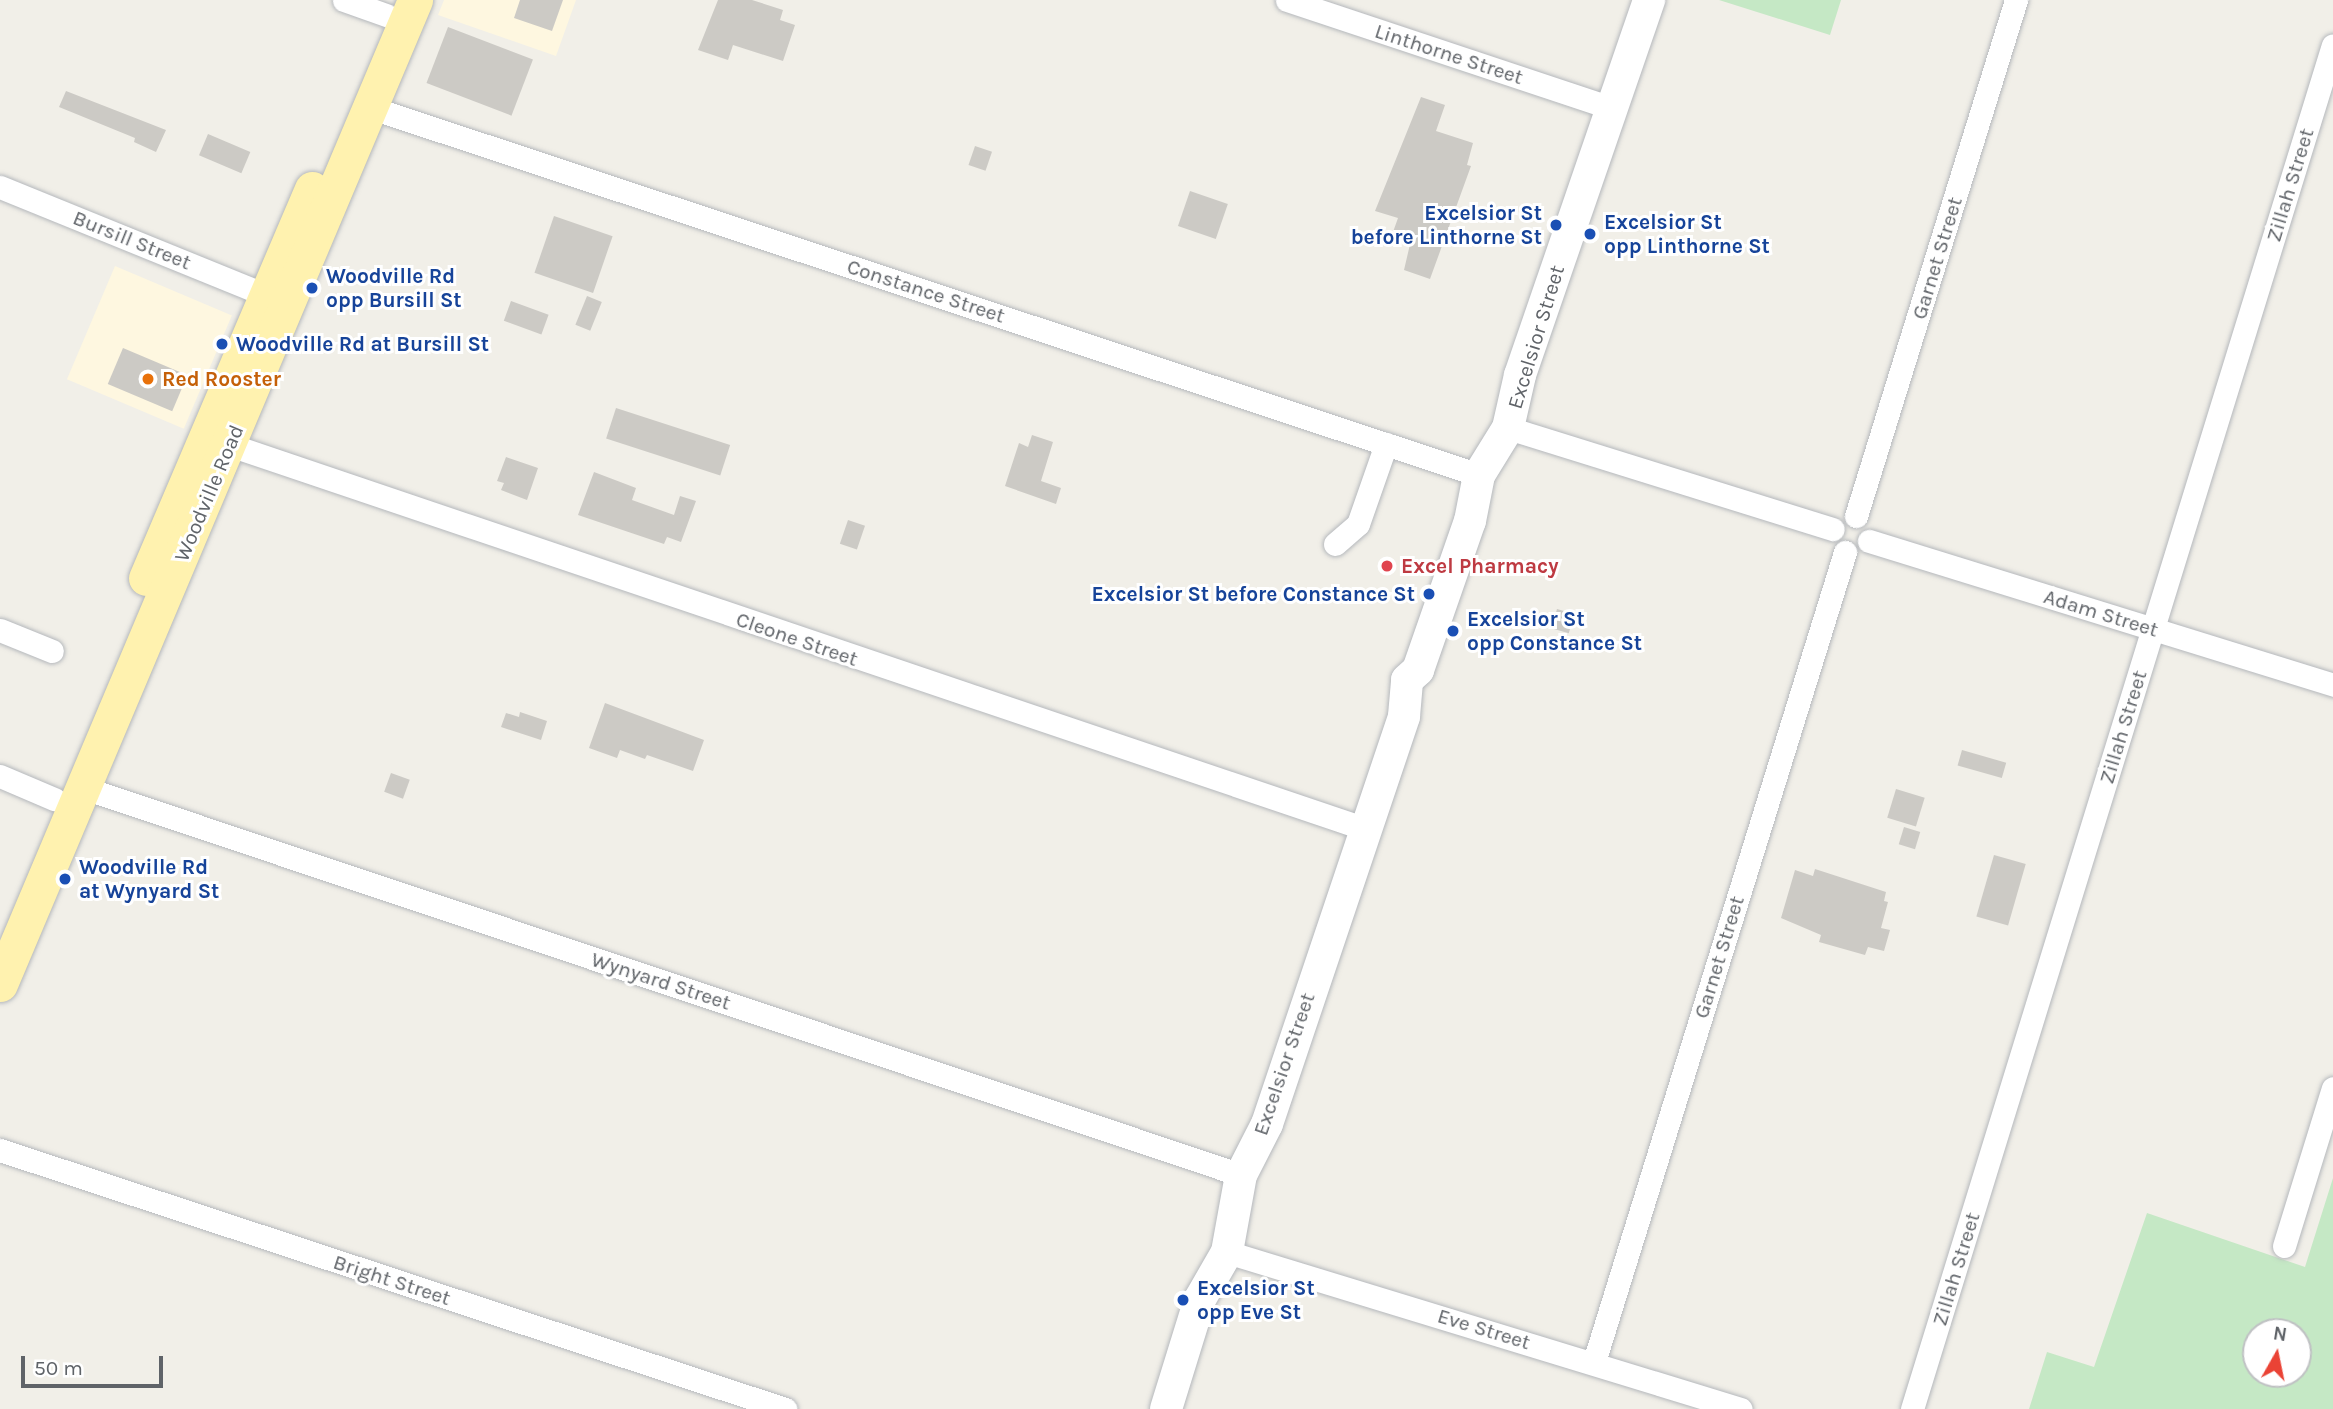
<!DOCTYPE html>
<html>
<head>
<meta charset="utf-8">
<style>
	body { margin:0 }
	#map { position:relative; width:2333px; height:1409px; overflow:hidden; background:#f1efe8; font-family:Karla,sans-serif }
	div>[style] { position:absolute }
	.commercial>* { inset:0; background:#fef7e0; transform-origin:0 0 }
	.green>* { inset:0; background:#c5e8c5 }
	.building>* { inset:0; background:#cccac5; transform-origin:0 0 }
	.roads { filter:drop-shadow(0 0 2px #b5b8bc) drop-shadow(0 0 2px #b5b8bc) }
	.street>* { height:23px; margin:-11.5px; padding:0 11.5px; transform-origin:11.5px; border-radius:11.5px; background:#fff }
	.secondary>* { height:32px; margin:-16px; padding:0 16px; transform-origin:16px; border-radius:16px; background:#fff }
	.primary>* { height:35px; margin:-17.5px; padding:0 17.5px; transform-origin:17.5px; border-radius:17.5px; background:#fff2af }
	.dots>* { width:19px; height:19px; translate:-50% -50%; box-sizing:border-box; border:4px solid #fff; border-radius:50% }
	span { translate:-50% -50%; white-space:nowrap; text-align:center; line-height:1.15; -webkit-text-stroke:6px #fff; paint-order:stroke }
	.street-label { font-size:21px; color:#5f6368 }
	.transit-label { font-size:21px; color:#164399; font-weight:700 }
	.right { translate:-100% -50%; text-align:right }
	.left { translate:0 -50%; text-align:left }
	.food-label { font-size:21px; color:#c56008; font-weight:700 }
	.health-label { font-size:21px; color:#be3a42; font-weight:700 }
	.north { position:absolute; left:2242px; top:1318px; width:70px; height:70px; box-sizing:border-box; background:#fff; border:2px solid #bfc1c3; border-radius:50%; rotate:9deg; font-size:19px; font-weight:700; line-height:28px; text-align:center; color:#5f6368 }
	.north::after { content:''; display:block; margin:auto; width:24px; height:32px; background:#ea4335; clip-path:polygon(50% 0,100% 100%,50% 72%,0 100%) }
	.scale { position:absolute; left:21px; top:1356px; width:142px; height:32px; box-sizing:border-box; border:4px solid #5f6368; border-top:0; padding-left:9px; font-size:21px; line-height:24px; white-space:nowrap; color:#5f6368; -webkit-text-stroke:5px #fff; paint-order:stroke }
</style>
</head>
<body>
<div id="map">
	<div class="commercial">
		<div style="clip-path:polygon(444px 0,576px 0,556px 56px,438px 15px)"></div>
		<div style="left:115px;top:266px;width:127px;height:123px;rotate:23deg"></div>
	</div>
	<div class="green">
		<div style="clip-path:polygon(1719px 0,1841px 0,1830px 35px)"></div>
		<div style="clip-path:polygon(evenodd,2333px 1178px,2333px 1409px,2029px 1409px,2047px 1352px,2094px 1367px,2147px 1213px,2305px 1267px,2333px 1178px,2298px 1332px,2298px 1374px,2256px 1374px,2256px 1332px,2298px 1332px)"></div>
	</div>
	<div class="building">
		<div style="clip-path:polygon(520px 0,563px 0,552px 31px,514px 18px)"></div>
		<div style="clip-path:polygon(718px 0,752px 0,783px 10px,780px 20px,795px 25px,783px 61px,733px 45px,728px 60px,698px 50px)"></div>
		<div style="left:448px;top:27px;width:91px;height:60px;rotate:21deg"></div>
		<div style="clip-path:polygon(66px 91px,166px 130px,156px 152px,134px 142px,135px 138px,59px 107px)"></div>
		<div style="clip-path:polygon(1421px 97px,1445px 105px,1436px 131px,1473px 143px,1467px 165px,1471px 166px,1430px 279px,1404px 270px,1411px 240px,1393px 232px,1398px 218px,1375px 211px)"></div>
		<div style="left:208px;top:134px;width:46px;height:23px;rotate:23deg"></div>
		<div style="left:975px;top:146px;width:18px;height:20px;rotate:19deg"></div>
		<div style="left:1190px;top:191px;width:40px;height:37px;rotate:19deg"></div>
		<div style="left:554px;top:216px;width:62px;height:60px;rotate:19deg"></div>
		<div style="left:587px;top:296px;width:16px;height:31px;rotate:22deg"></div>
		<div style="left:511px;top:301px;width:40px;height:21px;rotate:20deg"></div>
		<div style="left:123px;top:348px;width:70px;height:39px;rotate:23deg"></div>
		<div style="left:616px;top:408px;width:120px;height:32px;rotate:18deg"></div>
		<div style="clip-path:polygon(1032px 435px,1053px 442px,1041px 481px,1061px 488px,1056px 504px,1005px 486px,1019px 443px,1028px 447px)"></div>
		<div style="clip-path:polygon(506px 457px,538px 468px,527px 500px,501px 490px,504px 483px,497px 481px)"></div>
		<div style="clip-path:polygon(594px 472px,636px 488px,632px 500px,674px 515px,680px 496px,696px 501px,681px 542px,667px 537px,664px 544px,578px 515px)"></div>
		<div style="left:848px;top:520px;width:18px;height:25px;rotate:19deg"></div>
		<div style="left:1557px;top:609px;width:18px;height:20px;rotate:16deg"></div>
		<div style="clip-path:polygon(605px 703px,704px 740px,693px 771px,647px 755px,645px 759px,620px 750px,617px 758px,589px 748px)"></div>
		<div style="clip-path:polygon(520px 712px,547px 721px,541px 740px,501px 727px,506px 713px,519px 717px)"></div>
		<div style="left:1962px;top:750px;width:46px;height:16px;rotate:16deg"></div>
		<div style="left:391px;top:773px;width:20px;height:20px;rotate:20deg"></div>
		<div style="left:1896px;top:789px;width:30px;height:30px;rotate:17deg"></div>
		<div style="left:1904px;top:827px;width:17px;height:18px;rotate:17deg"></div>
		<div style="left:1994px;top:855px;width:33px;height:64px;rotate:16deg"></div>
		<div style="clip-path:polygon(1815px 869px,1886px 892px,1884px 901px,1888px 902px,1881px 928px,1890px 930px,1884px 951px,1868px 947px,1865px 955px,1819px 942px,1821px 935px,1781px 918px,1795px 870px,1813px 876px)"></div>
	</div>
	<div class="roads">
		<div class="street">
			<div style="left:344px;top:0;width:45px;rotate:19.7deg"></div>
			<div style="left:1287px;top:0;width:342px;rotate:18.4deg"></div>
			<div style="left:372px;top:108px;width:1166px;rotate:18.34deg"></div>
			<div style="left:0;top:187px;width:285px;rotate:22.1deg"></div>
			<div style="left:1508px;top:428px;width:340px;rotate:17.3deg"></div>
			<div style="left:230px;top:445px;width:1199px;rotate:18.68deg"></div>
			<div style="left:1856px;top:516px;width:540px;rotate:-72.77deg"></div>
			<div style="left:1869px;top:541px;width:486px;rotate:17.2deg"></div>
			<div style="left:1335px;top:544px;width:30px;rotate:-41deg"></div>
			<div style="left:1358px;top:524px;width:85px;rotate:-70.7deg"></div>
			<div style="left:0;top:630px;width:56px;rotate:22deg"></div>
			<div style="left:0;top:776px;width:59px;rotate:23.1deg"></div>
			<div style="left:81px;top:787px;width:1223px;rotate:18.49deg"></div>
			<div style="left:0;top:1150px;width:827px;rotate:18.26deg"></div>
			<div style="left:2284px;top:1246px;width:165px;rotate:-72.8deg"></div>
			<div style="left:1227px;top:1252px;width:537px;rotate:16.99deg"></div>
			<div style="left:1594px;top:1362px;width:848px;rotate:-72.78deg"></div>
			<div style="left:1912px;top:1409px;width:1427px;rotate:-72.85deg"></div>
		</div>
		<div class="secondary">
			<div style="left:1166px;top:1409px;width:115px;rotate:-72.8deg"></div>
			<div style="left:1200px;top:1299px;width:54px;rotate:-60.1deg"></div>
			<div style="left:1227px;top:1252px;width:78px;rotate:-79.7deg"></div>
			<div style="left:1241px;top:1175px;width:57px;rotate:-63deg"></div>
			<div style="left:1267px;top:1124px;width:430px;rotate:-71.4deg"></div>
			<div style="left:1404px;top:716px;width:36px;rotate:-85deg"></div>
			<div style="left:1407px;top:680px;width:15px;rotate:-42deg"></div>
			<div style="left:1418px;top:670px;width:158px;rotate:-70.8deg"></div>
			<div style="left:1470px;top:521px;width:47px;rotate:-78.9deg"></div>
			<div style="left:1479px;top:475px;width:55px;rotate:-58.3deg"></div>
			<div style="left:1508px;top:428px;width:54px;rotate:-77.2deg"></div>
			<div style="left:1520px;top:375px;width:397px;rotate:-71deg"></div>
		</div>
		<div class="primary">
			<div style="left:146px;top:578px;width:423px;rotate:-66.9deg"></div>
			<div style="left:0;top:984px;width:1068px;rotate:-67.13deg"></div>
		</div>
	</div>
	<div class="dots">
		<div style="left:1556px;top:225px;background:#1a4fb4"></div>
		<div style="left:1590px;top:234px;background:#1a4fb4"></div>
		<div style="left:312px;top:288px;background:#1a4fb4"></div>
		<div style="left:222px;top:344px;background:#1a4fb4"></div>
		<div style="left:148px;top:379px;background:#e8710a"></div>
		<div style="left:1387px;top:566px;background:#e0444e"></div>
		<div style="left:1429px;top:594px;background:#1a4fb4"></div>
		<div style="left:1453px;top:631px;background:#1a4fb4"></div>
		<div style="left:65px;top:879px;background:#1a4fb4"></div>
		<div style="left:1183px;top:1300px;background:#1a4fb4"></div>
	</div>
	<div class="street-label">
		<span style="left:1449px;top:54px;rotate:18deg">Linthorne Street</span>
		<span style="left:2290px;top:185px;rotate:-73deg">Zillah Street</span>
		<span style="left:132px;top:240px;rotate:22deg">Bursill Street</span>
		<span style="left:1937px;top:258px;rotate:-73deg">Garnet Street</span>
		<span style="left:926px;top:291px;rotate:18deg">Constance Street</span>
		<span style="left:1536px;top:337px;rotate:-73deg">Excelsior Street</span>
		<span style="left:209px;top:493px;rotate:-67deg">Woodville Road</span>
		<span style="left:2101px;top:613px;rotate:17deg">Adam Street</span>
		<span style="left:797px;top:639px;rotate:19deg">Cleone Street</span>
		<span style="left:2123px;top:727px;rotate:-73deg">Zillah Street</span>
		<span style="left:1719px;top:957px;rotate:-73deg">Garnet Street</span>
		<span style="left:661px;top:981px;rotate:18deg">Wynyard Street</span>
		<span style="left:1284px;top:1064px;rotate:-71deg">Excelsior Street</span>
		<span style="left:1956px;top:1269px;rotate:-73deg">Zillah Street</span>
		<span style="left:392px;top:1280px;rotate:18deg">Bright Street</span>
		<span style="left:1484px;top:1329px;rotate:17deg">Eve Street</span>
	</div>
	<div class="transit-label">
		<span class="right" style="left:1542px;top:225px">Excelsior St<br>before Linthorne St</span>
		<span class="left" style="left:1604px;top:234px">Excelsior St<br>opp Linthorne St</span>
		<span class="left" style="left:326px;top:288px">Woodville Rd<br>opp Bursill St</span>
		<span class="left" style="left:236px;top:344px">Woodville Rd at Bursill St</span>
		<span class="right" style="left:1415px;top:594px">Excelsior St before Constance St</span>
		<span class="left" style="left:1467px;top:631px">Excelsior St<br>opp Constance St</span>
		<span class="left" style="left:79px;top:879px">Woodville Rd<br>at Wynyard St</span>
		<span class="left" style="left:1197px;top:1300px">Excelsior St<br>opp Eve St</span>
	</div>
	<div class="food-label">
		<span class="left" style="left:162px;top:379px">Red Rooster</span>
	</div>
	<div class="health-label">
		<span class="left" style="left:1401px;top:566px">Excel Pharmacy</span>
	</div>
	<div class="north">N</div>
	<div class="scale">50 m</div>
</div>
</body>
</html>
